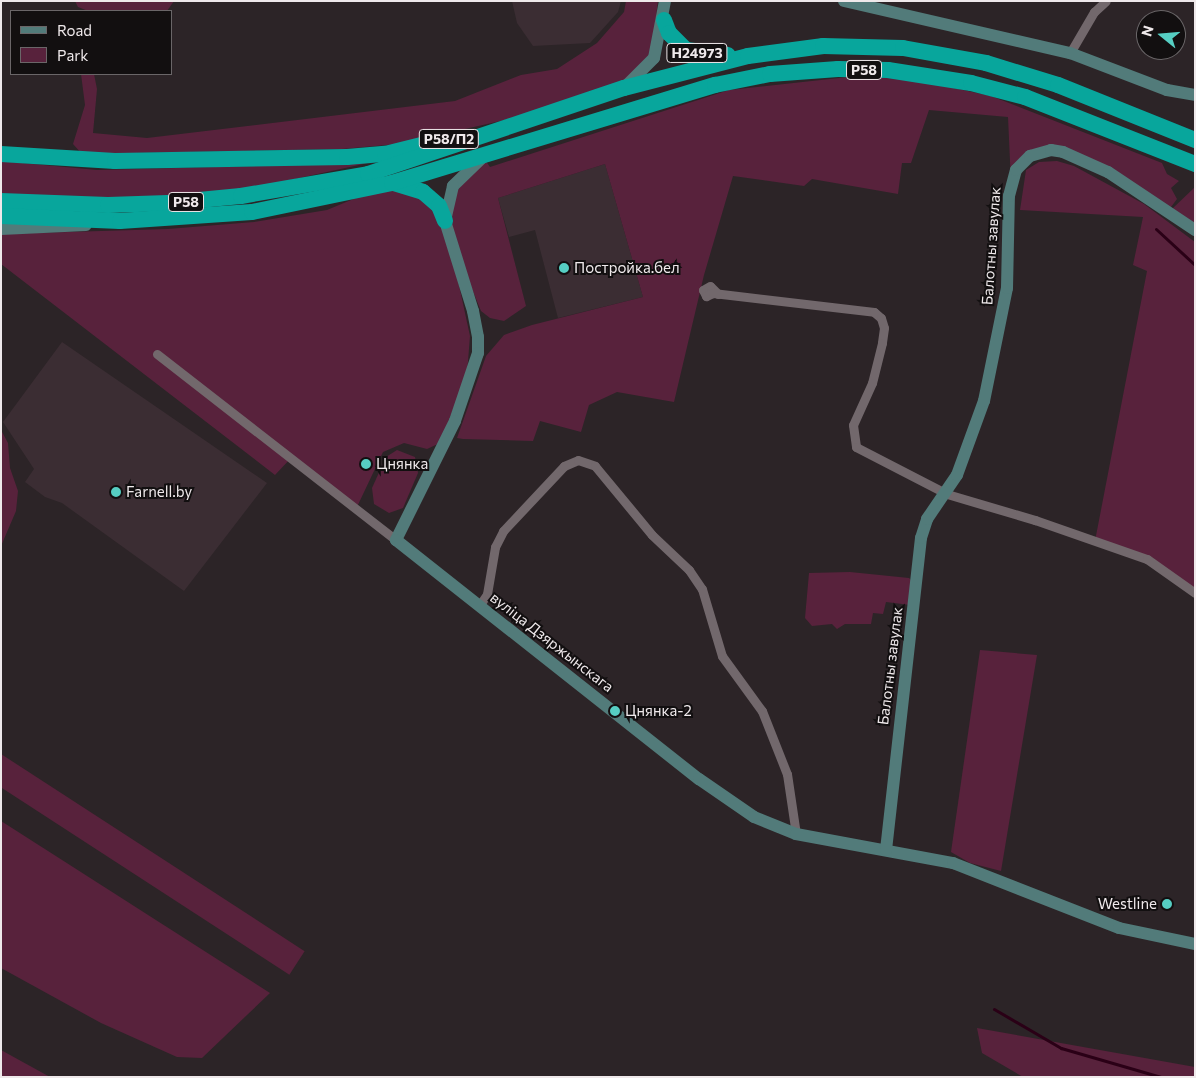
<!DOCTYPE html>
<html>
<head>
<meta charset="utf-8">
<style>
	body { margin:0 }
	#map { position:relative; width:1196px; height:1078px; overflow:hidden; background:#2c2427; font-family:Commissioner,sans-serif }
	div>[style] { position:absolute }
	.built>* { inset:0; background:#3b2d33 }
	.green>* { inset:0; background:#58223c; transform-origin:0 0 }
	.stream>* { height:3px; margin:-1.5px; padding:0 1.5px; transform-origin:1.5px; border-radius:1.5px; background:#2a0016 }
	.street>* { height:9px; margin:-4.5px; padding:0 4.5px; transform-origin:4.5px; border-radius:4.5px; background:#72686c }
	.secondary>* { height:12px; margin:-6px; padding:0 6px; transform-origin:6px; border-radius:6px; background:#527b7a }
	.highway>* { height:16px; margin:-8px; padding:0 8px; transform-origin:8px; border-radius:8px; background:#08a69c }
	.dots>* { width:14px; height:14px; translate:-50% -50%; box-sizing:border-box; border:2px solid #120f10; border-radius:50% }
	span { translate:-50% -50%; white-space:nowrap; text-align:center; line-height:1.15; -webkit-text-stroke:4px #120f10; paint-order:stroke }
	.shield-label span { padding:1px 4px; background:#120f10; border:1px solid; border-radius:4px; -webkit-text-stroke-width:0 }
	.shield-label { font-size:14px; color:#efe9eb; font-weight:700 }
	.street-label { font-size:15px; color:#efe9eb }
	.poi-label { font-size:15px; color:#efe9eb }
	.left { translate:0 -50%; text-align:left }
	.right { translate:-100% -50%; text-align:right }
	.frame { position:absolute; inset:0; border:2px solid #efe9eb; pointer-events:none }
	.legend { position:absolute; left:10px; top:10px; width:162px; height:65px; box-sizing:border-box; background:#120f10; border:1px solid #6a6668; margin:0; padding:6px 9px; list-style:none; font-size:15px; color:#efe9eb }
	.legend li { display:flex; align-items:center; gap:10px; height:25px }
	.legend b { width:25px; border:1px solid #6a6668 }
	.north { position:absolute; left:1136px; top:10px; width:50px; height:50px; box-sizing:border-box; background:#120f10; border:1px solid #6a6668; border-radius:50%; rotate:287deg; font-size:14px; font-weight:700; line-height:20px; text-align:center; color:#efe9eb }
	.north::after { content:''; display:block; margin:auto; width:18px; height:22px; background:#56cec3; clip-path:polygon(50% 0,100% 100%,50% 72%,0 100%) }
</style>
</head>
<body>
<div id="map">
	<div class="built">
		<div style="clip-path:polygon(512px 1px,621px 1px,618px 12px,590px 43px,533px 46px,517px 23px)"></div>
		<div style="clip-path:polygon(605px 164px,643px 297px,558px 318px,535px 230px,509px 237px,498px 198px)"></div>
		<div style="clip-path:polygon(62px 342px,267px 483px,184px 591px,62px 503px,45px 497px,25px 482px,34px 469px,3px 422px)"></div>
	</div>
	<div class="green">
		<div style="clip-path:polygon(75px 1px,174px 1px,167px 11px,88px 11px,78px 7px)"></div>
		<div style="clip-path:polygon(626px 1px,658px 1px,651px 55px,627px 81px,505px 120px,398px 144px,342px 149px,82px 154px,73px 144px,85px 105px,81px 74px,94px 74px,97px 89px,93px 133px,147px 138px,455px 101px,521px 75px,557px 69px,597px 43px,624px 12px)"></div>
		<div style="clip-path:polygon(848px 77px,907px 78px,991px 96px,1162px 163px,1167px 174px,1179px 181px,1171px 188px,1177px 199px,1168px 211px,1095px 164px,1040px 152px,1011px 183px,1008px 117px,929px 110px,911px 163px,902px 163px,898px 194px,812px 179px,804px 186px,733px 176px,704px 275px,674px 402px,617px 392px,589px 405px,581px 432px,540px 421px,533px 441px,463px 439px,457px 438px,486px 356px,504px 335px,532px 325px,643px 297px,605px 164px,498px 198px,526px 306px,504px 321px,490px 318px,481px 311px,446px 225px,470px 336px,467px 374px,440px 443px,427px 449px,404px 443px,383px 452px,356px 509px,292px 457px,275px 475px,1px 264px,1px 234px,168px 229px,254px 222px,327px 210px,392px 183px,447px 204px,483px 157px,490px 167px,729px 90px)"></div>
		<div style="clip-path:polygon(1px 161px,97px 170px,368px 163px,272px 184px,178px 198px,1px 196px)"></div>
		<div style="clip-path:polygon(1057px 161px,1074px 166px,1144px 204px,1195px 242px,1195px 593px,1164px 568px,1095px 541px,1147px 271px,1133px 265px,1143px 217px,1020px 210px,1026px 170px,1039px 162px)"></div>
		<div style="clip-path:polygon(1195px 187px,1195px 225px,1172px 209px)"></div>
		<div style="clip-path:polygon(1px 430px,8px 443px,10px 468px,18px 491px,16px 511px,1px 546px)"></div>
		<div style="clip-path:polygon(397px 450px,415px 457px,418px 473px,403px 508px,389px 513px,374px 504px,372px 488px,386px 457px)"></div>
		<div style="clip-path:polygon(850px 572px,909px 578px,913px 582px,910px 605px,886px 602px,883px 614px,873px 613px,871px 624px,845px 624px,837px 629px,832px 624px,812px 626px,805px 618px,809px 573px)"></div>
		<div style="clip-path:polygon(980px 650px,1037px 655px,1001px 871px,970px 863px,951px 852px)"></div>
		<div style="left:1px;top:754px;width:362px;height:28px;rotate:33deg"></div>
		<div style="clip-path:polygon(1px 821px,12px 828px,270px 993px,202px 1058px,177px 1057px,101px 1023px,1px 968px)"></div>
		<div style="clip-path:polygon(977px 1028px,1195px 1067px,1195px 1077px,1023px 1077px,982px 1053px)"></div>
		<div style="clip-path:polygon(1px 1050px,50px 1077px,1px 1077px)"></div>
	</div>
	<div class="stream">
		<div style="left:1156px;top:229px;width:53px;rotate:42.7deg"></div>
		<div style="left:994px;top:1009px;width:78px;rotate:30.2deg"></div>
		<div style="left:1061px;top:1048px;width:104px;rotate:16.2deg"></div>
	</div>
	<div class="street">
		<div style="left:1070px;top:53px;width:48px;rotate:-59.7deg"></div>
		<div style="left:1094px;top:12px;width:16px;rotate:-43deg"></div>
		<div style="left:718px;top:294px;width:11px;rotate:-135deg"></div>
		<div style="left:710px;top:286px;width:8px;rotate:150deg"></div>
		<div style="left:703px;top:290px;width:7px;rotate:63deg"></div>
		<div style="left:706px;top:296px;width:8px;rotate:-23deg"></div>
		<div style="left:713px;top:293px;width:162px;rotate:6.7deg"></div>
		<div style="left:874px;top:312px;width:9px;rotate:41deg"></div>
		<div style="left:881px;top:318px;width:10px;rotate:73deg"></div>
		<div style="left:884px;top:328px;width:15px;rotate:98deg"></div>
		<div style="left:882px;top:343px;width:41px;rotate:104deg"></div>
		<div style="left:872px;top:383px;width:46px;rotate:114.3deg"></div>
		<div style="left:853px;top:425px;width:22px;rotate:82deg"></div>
		<div style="left:856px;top:447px;width:102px;rotate:27.3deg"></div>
		<div style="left:947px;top:494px;width:92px;rotate:16.5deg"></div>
		<div style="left:1035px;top:520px;width:119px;rotate:19.2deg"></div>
		<div style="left:1147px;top:559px;width:59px;rotate:35.3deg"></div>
		<div style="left:157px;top:354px;width:303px;rotate:37.9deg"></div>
		<div style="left:479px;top:606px;width:14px;rotate:-56deg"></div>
		<div style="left:487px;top:594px;width:48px;rotate:-80.3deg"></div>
		<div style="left:495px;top:547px;width:18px;rotate:-63deg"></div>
		<div style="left:503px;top:531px;width:89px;rotate:-46.8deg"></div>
		<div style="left:564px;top:466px;width:15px;rotate:-23deg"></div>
		<div style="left:578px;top:460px;width:18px;rotate:19deg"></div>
		<div style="left:595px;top:466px;width:89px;rotate:50.4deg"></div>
		<div style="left:652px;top:535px;width:51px;rotate:43.4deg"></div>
		<div style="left:689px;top:570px;width:23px;rotate:56deg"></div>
		<div style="left:702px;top:589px;width:70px;rotate:73.4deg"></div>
		<div style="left:722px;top:656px;width:68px;rotate:54deg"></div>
		<div style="left:762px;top:711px;width:68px;rotate:68.4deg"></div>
		<div style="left:787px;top:774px;width:61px;rotate:81.5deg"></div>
	</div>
	<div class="secondary">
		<div style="left:844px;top:1px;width:232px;rotate:13deg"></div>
		<div style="left:1070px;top:53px;width:104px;rotate:20.9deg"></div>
		<div style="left:1167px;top:90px;width:28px;rotate:10deg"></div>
		<div style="left:625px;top:87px;width:41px;rotate:-45deg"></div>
		<div style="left:654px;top:58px;width:58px;rotate:-79.1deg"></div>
		<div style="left:483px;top:157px;width:42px;rotate:136deg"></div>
		<div style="left:453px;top:186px;width:36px;rotate:103deg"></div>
		<div style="left:445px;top:221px;width:94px;rotate:72.7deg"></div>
		<div style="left:473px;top:311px;width:26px;rotate:79deg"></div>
		<div style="left:478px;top:337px;width:16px;rotate:90deg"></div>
		<div style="left:478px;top:353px;width:72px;rotate:108.7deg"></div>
		<div style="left:455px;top:421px;width:133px;rotate:116.4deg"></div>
		<div style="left:396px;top:540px;width:386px;rotate:38.3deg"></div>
		<div style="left:699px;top:779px;width:67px;rotate:34.6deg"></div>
		<div style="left:754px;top:817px;width:45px;rotate:22deg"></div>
		<div style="left:796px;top:834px;width:160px;rotate:10.5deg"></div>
		<div style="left:953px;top:863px;width:178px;rotate:21.4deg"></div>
		<div style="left:1119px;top:928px;width:78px;rotate:11.9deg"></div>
		<div style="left:1px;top:229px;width:85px;rotate:-2.7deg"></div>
		<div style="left:886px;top:850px;width:314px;rotate:-83.6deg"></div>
		<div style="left:921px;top:538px;width:20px;rotate:-72deg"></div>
		<div style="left:927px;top:519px;width:53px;rotate:-55.7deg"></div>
		<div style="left:957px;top:475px;width:79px;rotate:-70deg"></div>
		<div style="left:984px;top:401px;width:115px;rotate:-78.5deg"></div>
		<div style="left:1007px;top:288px;width:92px;rotate:-88.8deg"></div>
		<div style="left:1009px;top:196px;width:27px;rotate:-75deg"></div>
		<div style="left:1016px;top:170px;width:20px;rotate:-45deg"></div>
		<div style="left:1030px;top:156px;width:22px;rotate:-16deg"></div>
		<div style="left:1051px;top:150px;width:12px;rotate:9deg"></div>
		<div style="left:1063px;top:152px;width:49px;rotate:24deg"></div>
		<div style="left:1108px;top:172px;width:105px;rotate:33.7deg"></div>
	</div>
	<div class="highway">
		<div style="left:664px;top:20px;width:14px;rotate:69deg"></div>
		<div style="left:669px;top:33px;width:24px;rotate:45deg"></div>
		<div style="left:686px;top:50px;width:42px;rotate:6.8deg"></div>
		<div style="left:1px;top:154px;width:114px;rotate:3.5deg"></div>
		<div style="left:115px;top:161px;width:232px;rotate:-1deg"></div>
		<div style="left:347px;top:157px;width:38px;rotate:-5deg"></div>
		<div style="left:385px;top:154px;width:55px;rotate:-13.8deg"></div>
		<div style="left:394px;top:183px;width:30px;rotate:17deg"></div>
		<div style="left:423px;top:192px;width:21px;rotate:41deg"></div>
		<div style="left:439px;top:206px;width:16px;rotate:68deg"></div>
		<div style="left:1px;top:201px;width:107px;rotate:2.1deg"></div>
		<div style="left:108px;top:205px;width:60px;rotate:-1.9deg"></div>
		<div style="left:168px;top:203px;width:73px;rotate:-5.5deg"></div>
		<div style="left:241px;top:196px;width:129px;rotate:-9.8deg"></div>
		<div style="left:368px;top:174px;width:270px;rotate:-18.6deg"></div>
		<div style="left:624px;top:88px;width:128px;rotate:-14.5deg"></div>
		<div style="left:748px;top:56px;width:76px;rotate:-7.6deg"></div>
		<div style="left:823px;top:46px;width:80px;rotate:1.4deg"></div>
		<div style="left:903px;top:48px;width:84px;rotate:10.2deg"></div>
		<div style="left:986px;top:63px;width:75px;rotate:17deg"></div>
		<div style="left:1058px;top:85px;width:148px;rotate:21.9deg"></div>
		<div style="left:1px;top:216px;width:119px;rotate:2.4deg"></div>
		<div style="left:120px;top:221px;width:132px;rotate:-3.9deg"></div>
		<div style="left:252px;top:212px;width:143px;rotate:-11.7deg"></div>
		<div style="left:392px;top:183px;width:338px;rotate:-16.9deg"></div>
		<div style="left:715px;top:85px;width:56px;rotate:-11.3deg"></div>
		<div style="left:770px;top:74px;width:68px;rotate:-4.2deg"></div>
		<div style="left:838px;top:69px;width:50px;rotate:1.1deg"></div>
		<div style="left:888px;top:70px;width:84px;rotate:8.9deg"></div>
		<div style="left:971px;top:83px;width:56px;rotate:14.5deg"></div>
		<div style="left:1025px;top:97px;width:183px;rotate:21.5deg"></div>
	</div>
	<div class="dots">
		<div style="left:564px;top:268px;background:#56cec3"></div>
		<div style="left:366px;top:464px;background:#56cec3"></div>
		<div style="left:116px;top:492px;background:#56cec3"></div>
		<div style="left:615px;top:711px;background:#56cec3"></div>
		<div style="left:1167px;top:904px;background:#56cec3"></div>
	</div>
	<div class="shield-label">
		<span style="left:697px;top:53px">Н24973</span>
		<span style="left:864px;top:70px">Р58</span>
		<span style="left:449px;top:139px">Р58/П2</span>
		<span style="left:186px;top:202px">Р58</span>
	</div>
	<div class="street-label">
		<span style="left:991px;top:246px;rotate:-86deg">Балотны завулак</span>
		<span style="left:552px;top:642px;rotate:38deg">вуліца Дзяржынскага</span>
		<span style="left:890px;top:666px;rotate:-83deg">Балотны завулак</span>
	</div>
	<div class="poi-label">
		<span class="left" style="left:574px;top:268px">Постройка.бел</span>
		<span class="left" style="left:376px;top:464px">Цнянка</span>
		<span class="left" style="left:126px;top:492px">Farnell.by</span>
		<span class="left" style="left:625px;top:711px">Цнянка-2</span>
		<span class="right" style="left:1157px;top:904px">Westline</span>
	</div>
	<div class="frame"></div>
	<ul class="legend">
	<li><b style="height:6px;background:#527b7a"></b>Road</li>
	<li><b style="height:14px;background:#58223c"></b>Park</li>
	</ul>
	<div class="north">N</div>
</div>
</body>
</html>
